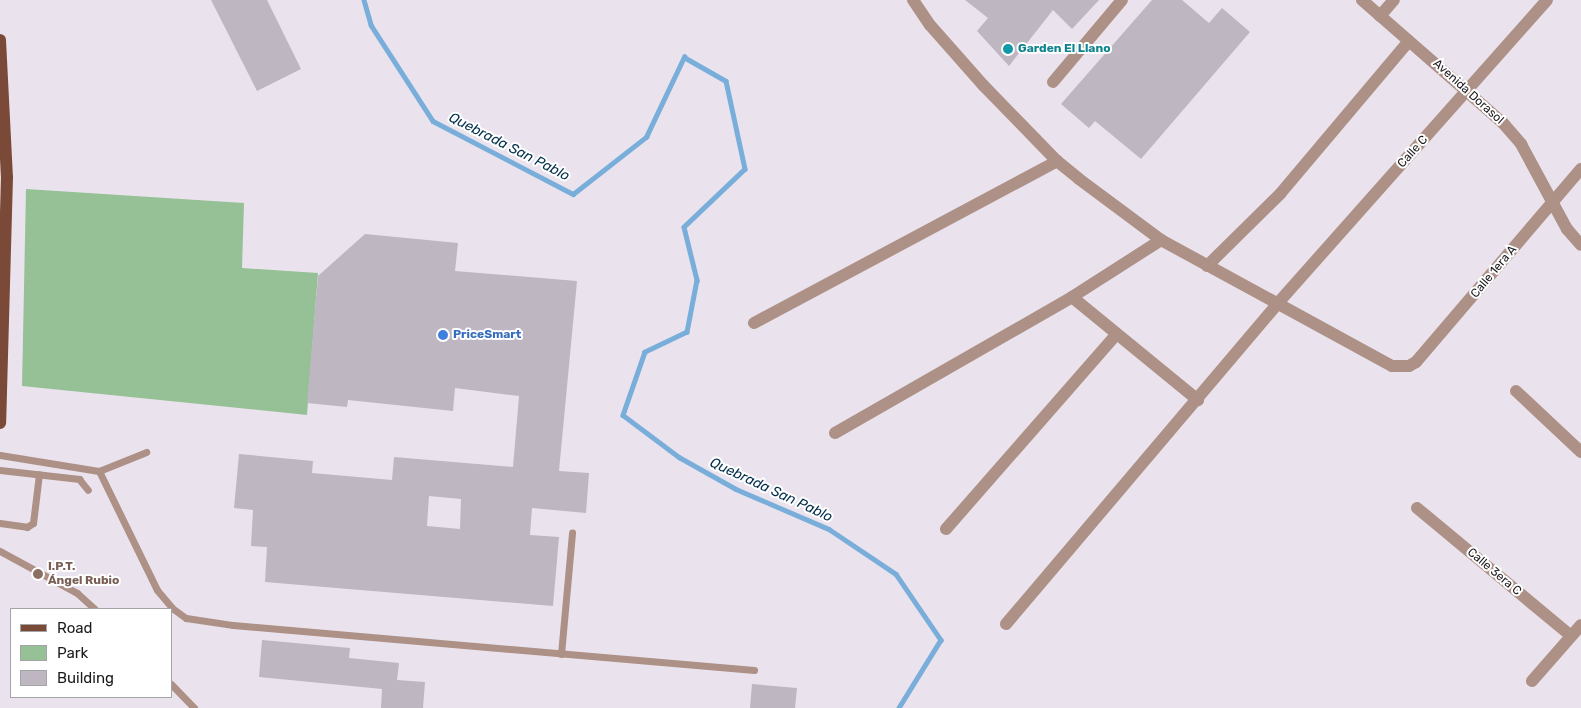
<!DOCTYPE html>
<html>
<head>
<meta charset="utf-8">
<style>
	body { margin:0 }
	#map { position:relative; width:1581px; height:708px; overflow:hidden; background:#eae3ed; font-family:Rubik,sans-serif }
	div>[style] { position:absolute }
	.green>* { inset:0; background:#96c196 }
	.stream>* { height:4.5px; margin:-2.25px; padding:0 2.25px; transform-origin:2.25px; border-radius:2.25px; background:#78aed9 }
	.building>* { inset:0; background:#beb6c1 }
	.service>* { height:7px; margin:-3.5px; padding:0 3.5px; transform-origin:3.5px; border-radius:3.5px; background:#ad9086 }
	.minor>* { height:12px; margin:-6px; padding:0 6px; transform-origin:6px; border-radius:6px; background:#ad9086 }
	.primary>* { height:12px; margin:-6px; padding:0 6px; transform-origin:6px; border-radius:6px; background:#7a4938 }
	.dots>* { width:14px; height:14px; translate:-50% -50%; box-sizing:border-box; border:2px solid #fff; border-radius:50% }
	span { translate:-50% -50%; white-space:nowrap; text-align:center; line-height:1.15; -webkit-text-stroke:4px #fff; paint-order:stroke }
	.culture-label { font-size:12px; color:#0d838f; font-weight:700 }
	.left { translate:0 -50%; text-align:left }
	.street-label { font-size:12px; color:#1c1a1d }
	.shop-label { font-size:12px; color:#366cbe; font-weight:700 }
	.education-label { font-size:12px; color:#785e54; font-weight:700 }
	.water-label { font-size:14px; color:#022f4b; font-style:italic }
	.legend { position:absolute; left:10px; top:608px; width:162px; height:90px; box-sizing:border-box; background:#fff; border:1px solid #a4a3a5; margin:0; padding:6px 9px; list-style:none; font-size:15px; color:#1c1a1d }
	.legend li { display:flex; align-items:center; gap:10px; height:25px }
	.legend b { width:25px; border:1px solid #a4a3a5 }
</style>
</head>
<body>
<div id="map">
	<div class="green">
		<div style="clip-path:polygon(26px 189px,244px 203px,242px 268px,318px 273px,307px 415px,22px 386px)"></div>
	</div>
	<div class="stream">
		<div style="left:364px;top:0;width:26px;rotate:74deg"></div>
		<div style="left:371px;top:25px;width:114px;rotate:57.1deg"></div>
		<div style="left:433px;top:121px;width:158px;rotate:27.5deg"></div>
		<div style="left:573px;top:194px;width:93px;rotate:-38deg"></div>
		<div style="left:646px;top:137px;width:89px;rotate:-64.6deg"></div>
		<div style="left:684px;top:57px;width:48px;rotate:29.7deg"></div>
		<div style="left:726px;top:81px;width:90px;rotate:77.8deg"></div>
		<div style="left:745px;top:169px;width:84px;rotate:136.4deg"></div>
		<div style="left:684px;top:227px;width:55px;rotate:76.2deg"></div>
		<div style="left:697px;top:280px;width:53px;rotate:100.9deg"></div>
		<div style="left:687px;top:332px;width:47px;rotate:154.5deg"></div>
		<div style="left:645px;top:352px;width:67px;rotate:109.2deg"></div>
		<div style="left:623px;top:415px;width:70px;rotate:36.9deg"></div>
		<div style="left:679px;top:457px;width:65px;rotate:29.3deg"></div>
		<div style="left:736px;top:489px;width:101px;rotate:23.3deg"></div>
		<div style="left:829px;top:529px;width:81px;rotate:33.9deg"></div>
		<div style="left:896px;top:574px;width:80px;rotate:55.7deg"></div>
		<div style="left:941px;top:640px;width:80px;rotate:121.7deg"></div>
	</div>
	<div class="building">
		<div style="clip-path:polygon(211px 0,267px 0,301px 69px,257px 91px)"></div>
		<div style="clip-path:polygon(965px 0,1099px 0,1072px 29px,1053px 10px,1009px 66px,977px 31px,988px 18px)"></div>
		<div style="clip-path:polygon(1152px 0,1182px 0,1209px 23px,1222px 8px,1250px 32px,1141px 159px,1095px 121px,1089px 128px,1061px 104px)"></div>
		<div style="clip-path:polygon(evenodd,365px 234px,458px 243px,455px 271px,577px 281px,559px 471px,589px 473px,586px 513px,532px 508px,530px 535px,559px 537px,553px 606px,265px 582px,267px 547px,251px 546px,253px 510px,234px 508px,239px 454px,313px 461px,312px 473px,392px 480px,394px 457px,513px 467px,519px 396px,455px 388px,453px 411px,348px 400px,347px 407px,307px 403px,318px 276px,365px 234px,429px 496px,461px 499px,460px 529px,427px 526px,429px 496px)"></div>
		<div style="clip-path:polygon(262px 640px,350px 648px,349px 658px,399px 663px,397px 680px,425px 682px,423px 708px,381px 708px,382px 689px,259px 677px)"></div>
		<div style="clip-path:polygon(752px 684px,797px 688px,795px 708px,750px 708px)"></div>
	</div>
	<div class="service">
		<div style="left:0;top:455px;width:100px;rotate:9.2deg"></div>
		<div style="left:99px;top:471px;width:132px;rotate:64deg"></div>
		<div style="left:157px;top:590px;width:23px;rotate:50deg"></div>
		<div style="left:172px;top:608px;width:17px;rotate:36deg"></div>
		<div style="left:186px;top:618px;width:48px;rotate:8.5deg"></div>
		<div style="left:233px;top:625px;width:523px;rotate:4.94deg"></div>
		<div style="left:0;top:470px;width:80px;rotate:6.5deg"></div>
		<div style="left:79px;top:479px;width:14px;rotate:51deg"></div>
		<div style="left:99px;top:471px;width:51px;rotate:-22deg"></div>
		<div style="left:0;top:523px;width:27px;rotate:8deg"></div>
		<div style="left:27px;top:527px;width:7px;rotate:-34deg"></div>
		<div style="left:33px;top:523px;width:49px;rotate:-83deg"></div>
		<div style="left:0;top:551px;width:88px;rotate:28.6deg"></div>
		<div style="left:77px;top:593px;width:24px;rotate:42deg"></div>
		<div style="left:561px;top:654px;width:122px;rotate:-84.8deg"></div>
		<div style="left:171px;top:684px;width:33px;rotate:46deg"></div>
	</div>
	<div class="minor">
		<div style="left:913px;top:0;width:30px;rotate:56deg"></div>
		<div style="left:930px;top:25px;width:80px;rotate:48.5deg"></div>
		<div style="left:983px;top:85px;width:106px;rotate:45.8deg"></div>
		<div style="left:1057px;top:161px;width:28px;rotate:39deg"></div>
		<div style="left:1079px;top:179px;width:102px;rotate:36.6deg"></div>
		<div style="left:1161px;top:240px;width:263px;rotate:28.6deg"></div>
		<div style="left:1392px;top:366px;width:17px"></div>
		<div style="left:1409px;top:366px;width:8px;rotate:-30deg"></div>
		<div style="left:1416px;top:362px;width:254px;rotate:-49.5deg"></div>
		<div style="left:1362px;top:0;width:187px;rotate:41.1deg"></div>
		<div style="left:1503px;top:123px;width:28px;rotate:49deg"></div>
		<div style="left:1521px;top:144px;width:97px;rotate:61.6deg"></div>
		<div style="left:1567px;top:229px;width:21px;rotate:49deg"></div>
		<div style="left:1380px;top:16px;width:21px;rotate:-49deg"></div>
		<div style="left:1053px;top:82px;width:107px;rotate:-49.9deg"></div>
		<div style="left:1207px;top:266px;width:103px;rotate:-44.6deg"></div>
		<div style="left:1280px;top:194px;width:200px;rotate:-49.9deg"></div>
		<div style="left:1072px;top:297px;width:163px;rotate:39.3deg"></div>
		<div style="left:754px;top:323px;width:344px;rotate:-28.1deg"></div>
		<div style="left:1516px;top:391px;width:89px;rotate:43.2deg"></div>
		<div style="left:835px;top:433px;width:273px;rotate:-29.8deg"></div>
		<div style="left:1072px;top:297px;width:106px;rotate:-32.6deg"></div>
		<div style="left:1417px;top:508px;width:200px;rotate:39.7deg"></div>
		<div style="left:946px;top:529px;width:258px;rotate:-48.8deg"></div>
		<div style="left:1006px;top:624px;width:421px;rotate:-49.7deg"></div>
		<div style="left:1278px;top:303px;width:405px;rotate:-48.4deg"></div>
		<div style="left:1532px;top:681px;width:74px;rotate:-48.8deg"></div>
	</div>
	<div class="primary">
		<div style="left:0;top:40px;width:137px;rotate:87.1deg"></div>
		<div style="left:7px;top:177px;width:246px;rotate:91.6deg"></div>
	</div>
	<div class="dots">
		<div style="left:1008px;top:49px;background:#0f9aa8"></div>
		<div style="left:443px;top:335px;background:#3f7fe0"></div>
		<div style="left:38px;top:574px;background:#8d6e63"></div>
	</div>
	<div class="culture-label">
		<span class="left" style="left:1018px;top:49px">Garden El Llano</span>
	</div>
	<div class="street-label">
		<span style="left:1468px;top:92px;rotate:42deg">Avenida Dorasol</span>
		<span style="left:1413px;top:152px;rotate:-48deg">Calle C</span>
		<span style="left:1494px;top:272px;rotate:-50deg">Calle 1era A</span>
		<span style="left:1494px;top:572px;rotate:40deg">Calle 3era C</span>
	</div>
	<div class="shop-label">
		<span class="left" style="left:453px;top:335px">PriceSmart</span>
	</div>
	<div class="education-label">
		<span class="left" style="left:48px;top:574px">I.P.T.<br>Ángel Rubio</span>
	</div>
	<div class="water-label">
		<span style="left:509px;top:147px;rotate:27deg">Quebrada San Pablo</span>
		<span style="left:771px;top:490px;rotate:25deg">Quebrada San Pablo</span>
	</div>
	<ul class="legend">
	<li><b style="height:6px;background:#7a4938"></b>Road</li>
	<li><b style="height:14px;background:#96c196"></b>Park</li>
	<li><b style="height:14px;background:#beb6c1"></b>Building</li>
	</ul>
</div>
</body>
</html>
